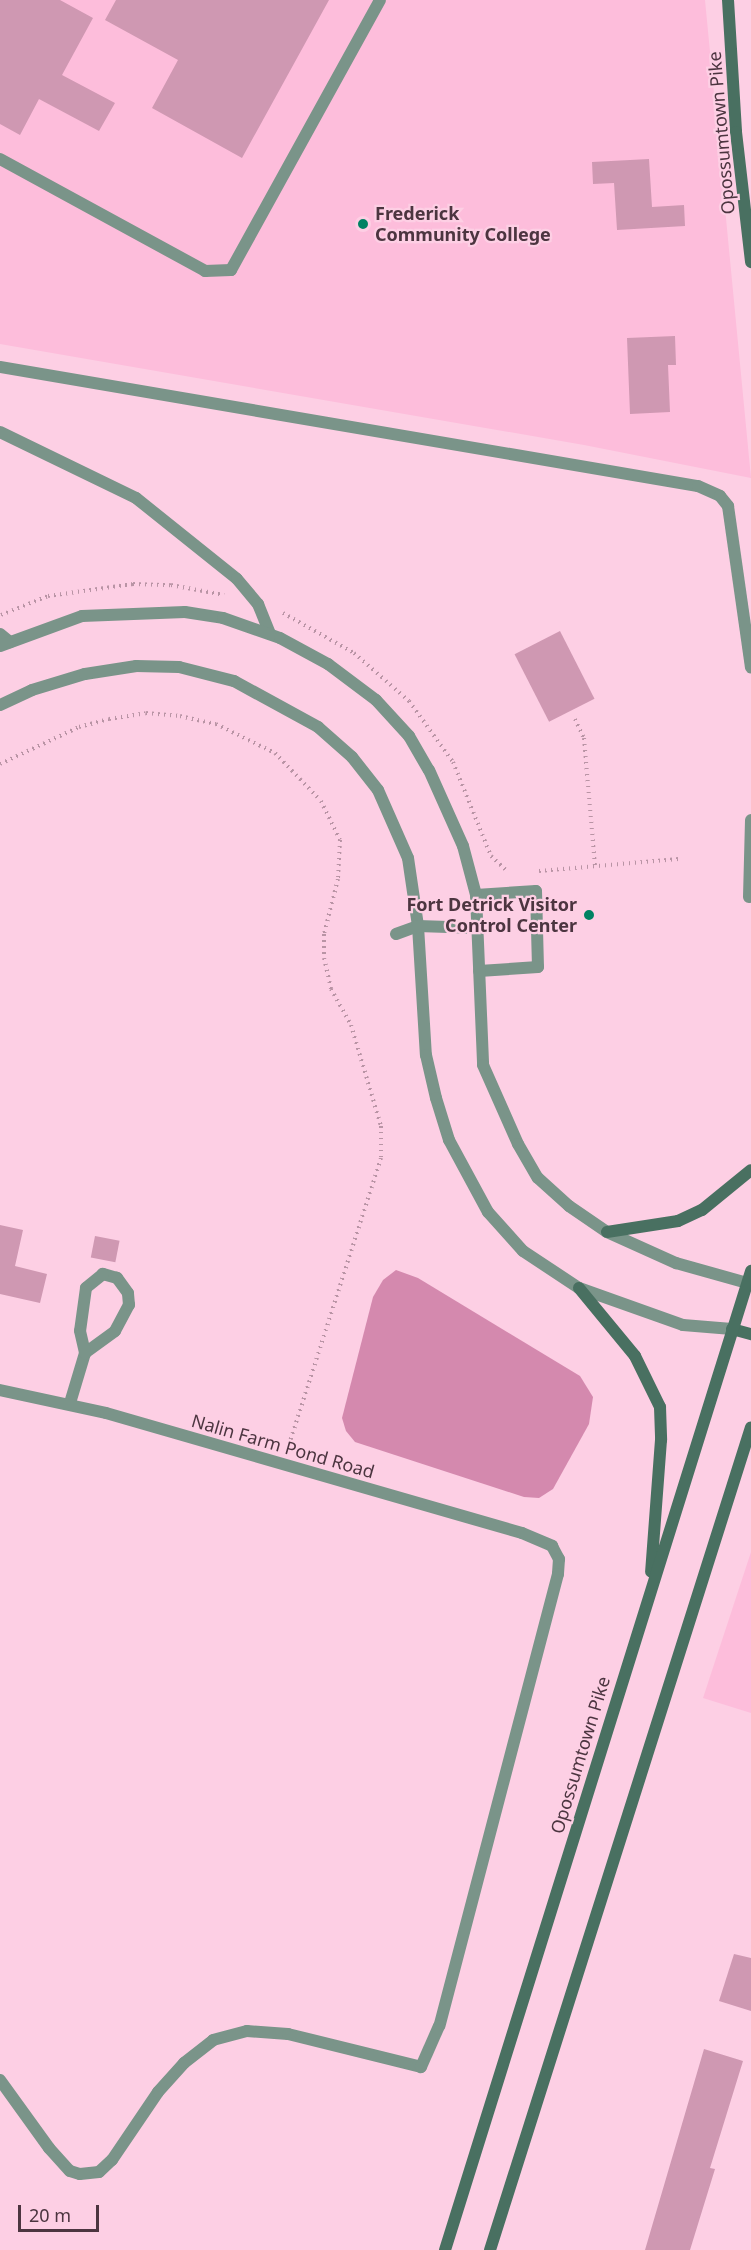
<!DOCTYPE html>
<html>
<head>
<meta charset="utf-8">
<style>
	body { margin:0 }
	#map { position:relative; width:751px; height:2250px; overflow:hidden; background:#fdcfe4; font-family:"Noto Sans",sans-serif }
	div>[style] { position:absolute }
	.built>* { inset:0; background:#fdbddb }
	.water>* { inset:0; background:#d489ae }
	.building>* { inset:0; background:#cf98b2; transform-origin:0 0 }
	.path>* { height:4px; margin-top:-2px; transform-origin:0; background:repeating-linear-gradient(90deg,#b994a5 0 1.5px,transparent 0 6px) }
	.lane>* { height:12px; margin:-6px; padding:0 6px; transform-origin:6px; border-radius:6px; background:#7a9489 }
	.street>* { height:12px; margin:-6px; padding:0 6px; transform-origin:6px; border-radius:6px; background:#7a9489 }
	.secondary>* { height:12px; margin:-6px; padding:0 6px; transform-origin:6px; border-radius:6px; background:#497061 }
	.dots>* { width:16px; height:16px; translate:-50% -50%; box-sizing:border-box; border:3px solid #fdcfe4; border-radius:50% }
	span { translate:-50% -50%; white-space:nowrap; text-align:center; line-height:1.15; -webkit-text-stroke:4.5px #fdcfe4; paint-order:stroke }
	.street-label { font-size:18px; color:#4c3540 }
	.poi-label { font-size:18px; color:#4c3540; font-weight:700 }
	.left { translate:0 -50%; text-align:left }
	.right { translate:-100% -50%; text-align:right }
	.scale { position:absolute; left:18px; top:2205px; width:81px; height:27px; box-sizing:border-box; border:3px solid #4c3540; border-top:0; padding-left:8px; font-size:18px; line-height:21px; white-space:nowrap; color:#4c3540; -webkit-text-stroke:4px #fdcfe4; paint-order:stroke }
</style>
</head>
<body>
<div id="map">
	<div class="built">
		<div style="clip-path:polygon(0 0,705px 0,751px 478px,584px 445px,0 344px)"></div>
		<div style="clip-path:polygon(751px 1552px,751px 1713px,703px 1698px)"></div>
	</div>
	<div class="water">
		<div style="clip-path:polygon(396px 1270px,418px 1278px,580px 1376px,593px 1397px,589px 1424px,553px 1489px,539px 1498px,524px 1497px,355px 1442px,346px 1431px,342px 1418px,373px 1297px,383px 1280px)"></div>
	</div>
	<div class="building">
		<div style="clip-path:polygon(0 0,60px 0,93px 18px,62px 75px,115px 103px,99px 131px,39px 99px,20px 135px,0 124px)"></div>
		<div style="clip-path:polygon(116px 0,329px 0,242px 158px,152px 108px,178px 60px,105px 20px)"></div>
		<div style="clip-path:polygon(649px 159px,652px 207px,684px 205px,685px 226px,617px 230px,614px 183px,593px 184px,592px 162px)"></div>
		<div style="clip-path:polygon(675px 336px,676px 365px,668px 365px,670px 412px,630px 414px,627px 338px)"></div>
		<div style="left:560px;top:631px;width:76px;height:51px;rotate:63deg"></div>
		<div style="clip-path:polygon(0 1225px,23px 1230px,15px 1266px,47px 1274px,40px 1303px,0 1294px)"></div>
		<div style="left:95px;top:1236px;width:25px;height:22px;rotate:11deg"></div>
		<div style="clip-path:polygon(734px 1954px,751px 1958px,751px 2011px,719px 2001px)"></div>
		<div style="clip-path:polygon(704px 2049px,743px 2061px,710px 2168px,715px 2169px,690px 2250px,645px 2250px)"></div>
	</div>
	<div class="path">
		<div style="left:283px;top:613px;width:81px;rotate:29.4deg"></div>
		<div style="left:354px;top:653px;width:73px;rotate:41.1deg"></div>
		<div style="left:409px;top:701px;width:75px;rotate:54.2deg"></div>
		<div style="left:453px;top:762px;width:101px;rotate:68deg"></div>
		<div style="left:491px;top:856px;width:23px;rotate:43deg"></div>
		<div style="left:1px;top:615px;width:51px;rotate:-22deg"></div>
		<div style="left:48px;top:596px;width:86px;rotate:-8deg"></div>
		<div style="left:133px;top:584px;width:38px;rotate:2deg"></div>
		<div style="left:171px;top:585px;width:54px;rotate:10.7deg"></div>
		<div style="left:575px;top:719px;width:21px;rotate:65deg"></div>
		<div style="left:584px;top:738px;width:128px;rotate:85.1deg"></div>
		<div style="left:0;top:764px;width:87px;rotate:-25.1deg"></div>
		<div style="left:79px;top:727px;width:31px;rotate:-15deg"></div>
		<div style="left:109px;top:719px;width:37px;rotate:-9deg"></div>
		<div style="left:146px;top:713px;width:34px;rotate:5deg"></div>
		<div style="left:180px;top:716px;width:37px;rotate:13deg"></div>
		<div style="left:216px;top:724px;width:66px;rotate:26.2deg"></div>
		<div style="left:275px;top:753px;width:66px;rotate:46.2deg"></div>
		<div style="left:321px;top:801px;width:43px;rotate:64deg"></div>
		<div style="left:340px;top:840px;width:39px;rotate:93deg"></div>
		<div style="left:338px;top:879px;width:57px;rotate:104.3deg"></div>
		<div style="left:324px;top:934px;width:24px;rotate:90deg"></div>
		<div style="left:324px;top:958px;width:32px;rotate:77deg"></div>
		<div style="left:331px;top:989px;width:41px;rotate:60.9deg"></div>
		<div style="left:351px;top:1025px;width:105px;rotate:73.5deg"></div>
		<div style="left:381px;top:1126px;width:32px;rotate:90deg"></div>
		<div style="left:381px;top:1158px;width:301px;rotate:107.8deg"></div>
		<div style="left:539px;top:871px;width:140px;rotate:-4.9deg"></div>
	</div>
	<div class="lane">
		<div style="left:0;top:159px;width:234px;rotate:28.6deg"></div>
		<div style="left:205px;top:271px;width:26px;rotate:-2deg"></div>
		<div style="left:231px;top:270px;width:308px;rotate:-61.1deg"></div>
		<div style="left:0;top:367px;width:708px;rotate:9.68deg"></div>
		<div style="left:698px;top:486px;width:24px;rotate:24deg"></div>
		<div style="left:720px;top:496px;width:13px;rotate:51deg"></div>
		<div style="left:728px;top:506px;width:163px;rotate:81.9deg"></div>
		<div style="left:0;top:432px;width:151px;rotate:25.9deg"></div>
		<div style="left:136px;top:498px;width:129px;rotate:38.7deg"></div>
		<div style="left:237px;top:579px;width:33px;rotate:50deg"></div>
		<div style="left:258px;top:604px;width:32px;rotate:68deg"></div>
		<div style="left:0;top:634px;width:13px;rotate:39deg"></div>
		<div style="left:476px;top:895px;width:60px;rotate:-3.8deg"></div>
		<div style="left:536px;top:891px;width:76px;rotate:88.5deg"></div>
		<div style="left:538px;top:967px;width:59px;rotate:176.1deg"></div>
		<div style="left:749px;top:897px;width:77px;rotate:-88.5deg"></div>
		<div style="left:70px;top:1403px;width:52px;rotate:-73.3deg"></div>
		<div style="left:85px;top:1353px;width:37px;rotate:-36deg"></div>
		<div style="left:115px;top:1331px;width:30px;rotate:-62deg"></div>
		<div style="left:129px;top:1305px;width:12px;rotate:-95deg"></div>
		<div style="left:128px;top:1293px;width:19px;rotate:-126deg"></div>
		<div style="left:117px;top:1278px;width:15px;rotate:-164deg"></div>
		<div style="left:103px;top:1274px;width:22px;rotate:141deg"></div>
		<div style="left:86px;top:1288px;width:43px;rotate:97.9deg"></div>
		<div style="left:80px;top:1331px;width:23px;rotate:77deg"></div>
		<div style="left:0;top:2080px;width:84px;rotate:54.2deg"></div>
		<div style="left:49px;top:2148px;width:31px;rotate:48deg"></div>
		<div style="left:70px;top:2171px;width:10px;rotate:17deg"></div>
		<div style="left:80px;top:2174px;width:19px;rotate:-6deg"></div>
		<div style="left:99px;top:2172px;width:18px;rotate:-43deg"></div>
		<div style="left:112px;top:2160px;width:82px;rotate:-55.9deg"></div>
		<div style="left:158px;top:2092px;width:39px;rotate:-48deg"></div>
		<div style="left:184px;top:2063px;width:37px;rotate:-38deg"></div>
		<div style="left:213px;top:2040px;width:35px;rotate:-15deg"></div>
		<div style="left:247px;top:2031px;width:41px;rotate:4.2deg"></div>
		<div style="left:288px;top:2034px;width:137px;rotate:13.9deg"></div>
	</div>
	<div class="street">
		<div style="left:0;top:646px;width:87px;rotate:-20.1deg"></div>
		<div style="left:82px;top:616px;width:103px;rotate:-2.2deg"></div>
		<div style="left:185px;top:612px;width:38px;rotate:9deg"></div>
		<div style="left:223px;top:618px;width:60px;rotate:19.3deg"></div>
		<div style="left:280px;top:638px;width:55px;rotate:28.4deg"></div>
		<div style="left:328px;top:664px;width:60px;rotate:36.9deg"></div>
		<div style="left:376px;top:700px;width:49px;rotate:47.5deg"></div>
		<div style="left:409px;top:736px;width:39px;rotate:60deg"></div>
		<div style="left:429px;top:770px;width:83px;rotate:65.9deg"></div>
		<div style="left:463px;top:846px;width:51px;rotate:75.1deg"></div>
		<div style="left:476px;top:895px;width:170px;rotate:87.6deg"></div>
		<div style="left:483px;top:1065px;width:86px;rotate:66.1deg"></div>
		<div style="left:518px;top:1144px;width:39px;rotate:60deg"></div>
		<div style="left:538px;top:1178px;width:42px;rotate:42.1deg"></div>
		<div style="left:569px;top:1206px;width:46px;rotate:34.4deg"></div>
		<div style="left:607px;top:1232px;width:76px;rotate:24.2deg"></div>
		<div style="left:676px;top:1263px;width:74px;rotate:15.7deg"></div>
		<div style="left:0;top:705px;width:35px;rotate:-25deg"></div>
		<div style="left:32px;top:690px;width:55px;rotate:-16.8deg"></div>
		<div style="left:85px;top:674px;width:52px;rotate:-8.9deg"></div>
		<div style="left:136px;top:666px;width:43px;rotate:1.3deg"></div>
		<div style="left:179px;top:667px;width:57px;rotate:14.3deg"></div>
		<div style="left:234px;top:681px;width:96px;rotate:28.7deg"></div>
		<div style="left:318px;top:727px;width:45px;rotate:41.4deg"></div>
		<div style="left:352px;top:757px;width:42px;rotate:51.8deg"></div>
		<div style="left:378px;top:790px;width:74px;rotate:66.2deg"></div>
		<div style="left:408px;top:858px;width:69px;rotate:81.6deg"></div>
		<div style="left:418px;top:926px;width:129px;rotate:86.5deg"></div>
		<div style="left:426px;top:1055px;width:44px;rotate:76.9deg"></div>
		<div style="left:436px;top:1098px;width:44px;rotate:72.8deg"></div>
		<div style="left:449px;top:1140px;width:82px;rotate:61.6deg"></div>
		<div style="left:488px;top:1212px;width:52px;rotate:48.1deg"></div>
		<div style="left:523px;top:1251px;width:67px;rotate:33.5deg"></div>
		<div style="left:579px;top:1288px;width:110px;rotate:19.6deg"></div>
		<div style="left:683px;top:1325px;width:49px;rotate:4.7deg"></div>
		<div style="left:396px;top:934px;width:23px;rotate:-20deg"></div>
		<div style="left:418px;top:926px;width:60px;rotate:1.9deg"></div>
		<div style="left:0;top:1390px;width:108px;rotate:12.2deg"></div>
		<div style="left:106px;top:1413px;width:433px;rotate:16.1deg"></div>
		<div style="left:522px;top:1533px;width:33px;rotate:23deg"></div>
		<div style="left:552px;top:1546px;width:15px;rotate:62deg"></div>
		<div style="left:559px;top:1559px;width:15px;rotate:94deg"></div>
		<div style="left:558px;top:1574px;width:467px;rotate:104.7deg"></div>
		<div style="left:439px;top:2026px;width:45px;rotate:113.7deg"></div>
	</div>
	<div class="secondary">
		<div style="left:728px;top:0;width:132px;rotate:86.5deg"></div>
		<div style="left:736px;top:132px;width:131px;rotate:83.4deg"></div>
		<div style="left:607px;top:1232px;width:72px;rotate:-8.8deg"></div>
		<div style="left:678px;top:1221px;width:26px;rotate:-25deg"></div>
		<div style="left:702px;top:1210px;width:63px;rotate:-39.2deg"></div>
		<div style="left:579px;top:1288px;width:88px;rotate:50.5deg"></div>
		<div style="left:635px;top:1356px;width:57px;rotate:63.9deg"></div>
		<div style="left:660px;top:1407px;width:33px;rotate:88deg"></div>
		<div style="left:661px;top:1440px;width:132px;rotate:94.3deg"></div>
		<div style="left:732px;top:1329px;width:20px;rotate:15deg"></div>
		<div style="left:445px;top:2250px;width:1026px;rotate:-72.64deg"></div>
		<div style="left:490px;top:2250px;width:863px;rotate:-72.4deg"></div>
	</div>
	<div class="dots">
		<div style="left:363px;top:224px;background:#008263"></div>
		<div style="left:589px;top:915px;background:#008263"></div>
	</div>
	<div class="street-label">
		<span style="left:721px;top:133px;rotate:-95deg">Opossumtown Pike</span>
		<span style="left:283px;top:1446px;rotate:16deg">Nalin Farm Pond Road</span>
		<span style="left:580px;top:1755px;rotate:-73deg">Opossumtown Pike</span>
	</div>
	<div class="poi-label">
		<span class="left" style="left:375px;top:224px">Frederick<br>Community College</span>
		<span class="right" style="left:577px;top:915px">Fort Detrick Visitor<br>Control Center</span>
	</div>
	<div class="scale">20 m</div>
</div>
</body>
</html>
